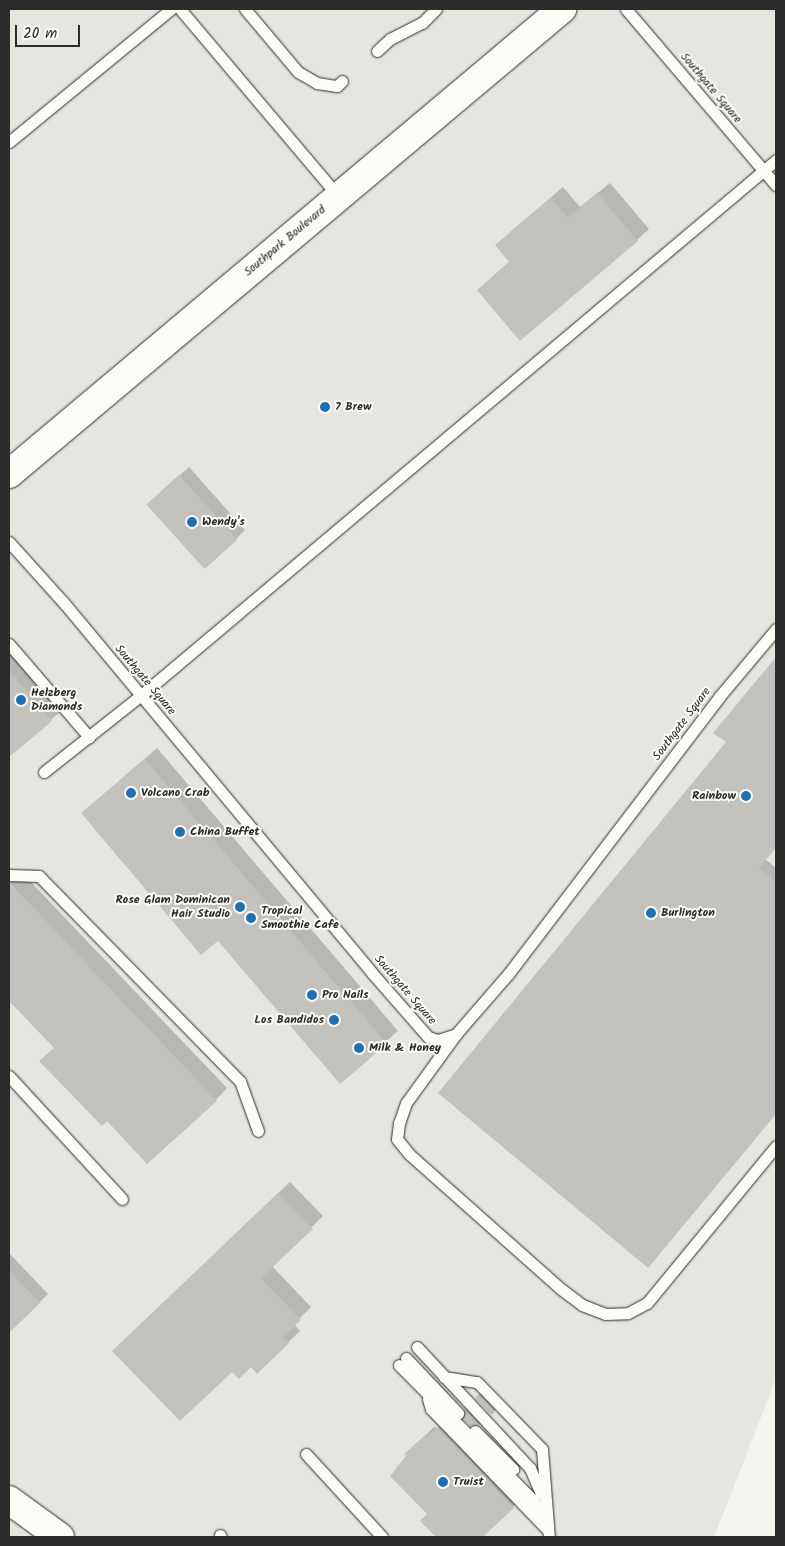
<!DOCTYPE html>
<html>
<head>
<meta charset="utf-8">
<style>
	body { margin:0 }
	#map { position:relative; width:785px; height:1546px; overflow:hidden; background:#f5f4ef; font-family:Kalam,sans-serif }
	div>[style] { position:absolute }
	.built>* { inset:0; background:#e6e5e0 }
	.shadow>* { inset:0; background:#0003 }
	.building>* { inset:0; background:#c2c1be; transform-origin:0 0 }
	.roads { filter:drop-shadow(0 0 1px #2b2b2b) drop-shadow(0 0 1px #2b2b2b) }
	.lane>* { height:11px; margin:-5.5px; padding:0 5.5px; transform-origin:5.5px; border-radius:5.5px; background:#fdfcf7 }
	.secondary>* { height:28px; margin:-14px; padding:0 14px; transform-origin:14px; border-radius:14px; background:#fdfcf7 }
	.dots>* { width:14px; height:14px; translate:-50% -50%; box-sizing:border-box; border:2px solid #fdfcf7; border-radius:50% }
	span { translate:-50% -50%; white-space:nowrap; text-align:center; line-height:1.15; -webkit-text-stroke:4px #fdfcf7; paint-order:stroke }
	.street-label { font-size:12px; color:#2b2b2b }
	.poi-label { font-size:12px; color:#2b2b2b; font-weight:700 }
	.left { translate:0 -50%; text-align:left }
	.right { translate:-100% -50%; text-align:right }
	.frame { position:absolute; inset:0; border:10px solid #2b2b2b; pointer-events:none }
	.scale { position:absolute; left:15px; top:25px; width:65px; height:22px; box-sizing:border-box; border:2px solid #2b2b2b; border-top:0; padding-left:6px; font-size:15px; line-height:18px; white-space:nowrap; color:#2b2b2b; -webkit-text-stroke:4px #fdfcf7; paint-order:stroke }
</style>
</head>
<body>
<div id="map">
	<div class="built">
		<div style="clip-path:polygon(9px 9px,776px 9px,776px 1379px,714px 1537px,9px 1537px)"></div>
	</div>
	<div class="shadow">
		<div style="clip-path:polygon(610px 183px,649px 229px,637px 240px,478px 290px,510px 261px,508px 234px,563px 187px,580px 207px)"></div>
		<div style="clip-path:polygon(189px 467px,245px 530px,236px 539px,157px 496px)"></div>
		<div style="clip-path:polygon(9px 648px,60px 712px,9px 755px)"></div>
		<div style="clip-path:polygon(776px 659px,776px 847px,765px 859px,776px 868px,776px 1113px,655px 1259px,727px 742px,715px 732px)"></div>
		<div style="clip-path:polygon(157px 748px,398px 1031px,340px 1082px,218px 939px,82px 813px)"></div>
		<div style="clip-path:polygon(9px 879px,28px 879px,227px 1088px,216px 1100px,55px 1048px,9px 999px)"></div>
		<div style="clip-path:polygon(290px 1182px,323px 1216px,272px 1266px,311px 1307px,294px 1324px,300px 1331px,257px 1372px,251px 1365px,232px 1370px,126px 1339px)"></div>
		<div style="clip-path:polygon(9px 1253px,48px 1294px,9px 1332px)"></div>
		<div style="clip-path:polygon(482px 1393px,497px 1408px,491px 1414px,477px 1398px)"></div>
		<div style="clip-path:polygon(467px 1407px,482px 1422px,480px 1424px,470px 1424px,464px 1418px)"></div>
		<div style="clip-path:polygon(449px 1418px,523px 1497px,481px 1537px,463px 1537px,460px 1534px,456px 1537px,438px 1537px,422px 1521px,429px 1514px,406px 1454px,435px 1426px,437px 1429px)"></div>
	</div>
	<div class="building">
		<div style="clip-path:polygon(597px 193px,638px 241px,520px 341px,477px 290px,509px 262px,495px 245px,551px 198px,568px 218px)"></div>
		<div style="left:179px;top:475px;width:87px;height:44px;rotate:48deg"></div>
		<div style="clip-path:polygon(776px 657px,776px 848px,759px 868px,776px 882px,776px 1114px,648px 1268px,438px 1093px,726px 742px,713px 733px)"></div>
		<div style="clip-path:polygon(9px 670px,52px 721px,9px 757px)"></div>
		<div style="clip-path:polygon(145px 759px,387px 1044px,340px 1084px,218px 941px,201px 955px,81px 813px)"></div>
		<div style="clip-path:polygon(9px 882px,217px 1101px,147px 1164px,107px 1121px,102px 1126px,39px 1061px,54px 1048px,9px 1001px)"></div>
		<div style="clip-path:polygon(278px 1193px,313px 1229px,261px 1278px,301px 1320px,283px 1337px,289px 1343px,257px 1374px,251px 1367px,239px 1379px,232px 1372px,180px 1421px,112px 1351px)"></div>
		<div style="clip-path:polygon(9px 1270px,40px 1303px,9px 1333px)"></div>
		<div style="clip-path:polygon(479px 1394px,495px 1412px,491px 1415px,475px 1398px)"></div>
		<div style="clip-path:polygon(464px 1408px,480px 1426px,470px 1426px,463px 1419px)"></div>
		<div style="clip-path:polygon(438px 1427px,514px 1508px,483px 1537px,436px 1537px,420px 1521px,427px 1514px,390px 1476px,406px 1456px,404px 1454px,424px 1436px,426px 1438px)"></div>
	</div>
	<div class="roads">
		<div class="lane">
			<div style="left:180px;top:9px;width:245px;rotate:49.8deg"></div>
			<div style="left:245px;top:9px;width:82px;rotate:49.9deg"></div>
			<div style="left:298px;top:72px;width:22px;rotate:30deg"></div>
			<div style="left:317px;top:83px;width:20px;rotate:9deg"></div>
			<div style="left:337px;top:86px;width:7px;rotate:-45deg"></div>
			<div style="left:626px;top:9px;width:231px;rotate:49.6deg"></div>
			<div style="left:377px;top:51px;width:18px;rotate:-43deg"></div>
			<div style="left:390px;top:39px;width:36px;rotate:-27deg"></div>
			<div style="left:422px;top:23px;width:20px;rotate:-45deg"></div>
			<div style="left:9px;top:142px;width:210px;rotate:-39.4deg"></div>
			<div style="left:9px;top:542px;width:82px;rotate:48deg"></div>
			<div style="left:64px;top:603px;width:481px;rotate:50.2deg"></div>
			<div style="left:372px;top:973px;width:85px;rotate:48.8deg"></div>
			<div style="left:428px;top:1037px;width:10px;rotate:17deg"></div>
			<div style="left:438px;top:1040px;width:19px;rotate:-18deg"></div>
			<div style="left:456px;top:1034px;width:81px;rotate:-49deg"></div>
			<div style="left:509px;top:973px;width:347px;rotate:-52.7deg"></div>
			<div style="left:719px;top:697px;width:89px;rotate:-50deg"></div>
			<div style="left:9px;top:644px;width:123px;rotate:49.3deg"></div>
			<div style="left:44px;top:772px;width:122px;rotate:-38.4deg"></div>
			<div style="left:140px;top:696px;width:832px;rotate:-40.12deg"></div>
			<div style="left:9px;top:875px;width:30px;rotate:2deg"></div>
			<div style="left:39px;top:876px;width:287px;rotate:45.6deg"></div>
			<div style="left:240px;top:1081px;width:53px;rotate:70.2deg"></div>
			<div style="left:456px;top:1034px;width:85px;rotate:125.9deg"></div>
			<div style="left:406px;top:1103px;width:21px;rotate:109deg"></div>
			<div style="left:399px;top:1123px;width:16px;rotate:97deg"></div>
			<div style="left:397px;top:1139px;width:19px;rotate:51deg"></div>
			<div style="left:409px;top:1154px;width:203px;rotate:41.6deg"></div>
			<div style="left:561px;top:1289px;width:26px;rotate:37deg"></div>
			<div style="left:582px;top:1305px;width:25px;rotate:21deg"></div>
			<div style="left:605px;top:1314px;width:23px;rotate:-2deg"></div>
			<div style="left:628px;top:1313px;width:21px;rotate:-28deg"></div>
			<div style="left:647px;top:1303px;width:203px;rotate:-50.6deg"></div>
			<div style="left:9px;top:1076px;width:167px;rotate:47.4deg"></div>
			<div style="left:417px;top:1347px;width:166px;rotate:47deg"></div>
			<div style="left:530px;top:1468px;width:28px;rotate:67deg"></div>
			<div style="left:406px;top:1358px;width:76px;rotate:46.6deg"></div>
			<div style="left:399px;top:1365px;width:209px;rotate:45.2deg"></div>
			<div style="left:444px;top:1377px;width:33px;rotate:9deg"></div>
			<div style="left:477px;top:1382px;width:93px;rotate:45.9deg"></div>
			<div style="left:542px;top:1449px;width:88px;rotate:85.5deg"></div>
			<div style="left:428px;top:1399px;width:10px;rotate:73deg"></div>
			<div style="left:431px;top:1409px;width:168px;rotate:46deg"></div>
			<div style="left:475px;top:1431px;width:54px;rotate:45deg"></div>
			<div style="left:306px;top:1454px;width:113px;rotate:47.5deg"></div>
			<div style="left:220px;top:1535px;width:2px;rotate:63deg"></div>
		</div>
		<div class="secondary">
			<div style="left:9px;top:474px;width:723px;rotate:-40.06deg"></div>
			<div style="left:9px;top:1500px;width:63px;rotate:36deg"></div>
		</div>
	</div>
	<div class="dots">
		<div style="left:325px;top:407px;background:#1f6fb2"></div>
		<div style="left:192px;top:522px;background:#1f6fb2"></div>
		<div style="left:21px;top:700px;background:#1f6fb2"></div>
		<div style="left:131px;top:793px;background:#1f6fb2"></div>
		<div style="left:746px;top:796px;background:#1f6fb2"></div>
		<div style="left:180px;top:832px;background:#1f6fb2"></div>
		<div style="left:240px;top:907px;background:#1f6fb2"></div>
		<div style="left:651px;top:913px;background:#1f6fb2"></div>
		<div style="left:251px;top:918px;background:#1f6fb2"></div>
		<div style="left:312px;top:995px;background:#1f6fb2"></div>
		<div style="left:334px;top:1020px;background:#1f6fb2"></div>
		<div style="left:359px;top:1048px;background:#1f6fb2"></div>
		<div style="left:443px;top:1482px;background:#1f6fb2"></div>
	</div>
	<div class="street-label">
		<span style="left:711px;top:88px;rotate:50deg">Southgate Square</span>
		<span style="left:285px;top:241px;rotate:-40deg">Southpark Boulevard</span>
		<span style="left:145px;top:680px;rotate:50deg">Southgate Square</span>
		<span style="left:682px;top:724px;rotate:-53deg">Southgate Square</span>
		<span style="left:405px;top:990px;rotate:49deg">Southgate Square</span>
	</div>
	<div class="poi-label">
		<span class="left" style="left:335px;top:407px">7 Brew</span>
		<span class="left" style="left:202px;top:522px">Wendy's</span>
		<span class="left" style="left:31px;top:700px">Helzberg<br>Diamonds</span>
		<span class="left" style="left:141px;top:793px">Volcano Crab</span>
		<span class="right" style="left:736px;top:796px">Rainbow</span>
		<span class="left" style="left:190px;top:832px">China Buffet</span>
		<span class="right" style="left:230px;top:907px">Rose Glam Dominican<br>Hair Studio</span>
		<span class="left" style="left:261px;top:918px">Tropical<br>Smoothie Cafe</span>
		<span class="left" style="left:661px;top:913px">Burlington</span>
		<span class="left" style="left:322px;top:995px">Pro Nails</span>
		<span class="right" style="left:324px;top:1020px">Los Bandidos</span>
		<span class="left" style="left:369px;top:1048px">Milk &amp; Honey</span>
		<span class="left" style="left:453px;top:1482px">Truist</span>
	</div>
	<div class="frame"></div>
	<div class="scale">20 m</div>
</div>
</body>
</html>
